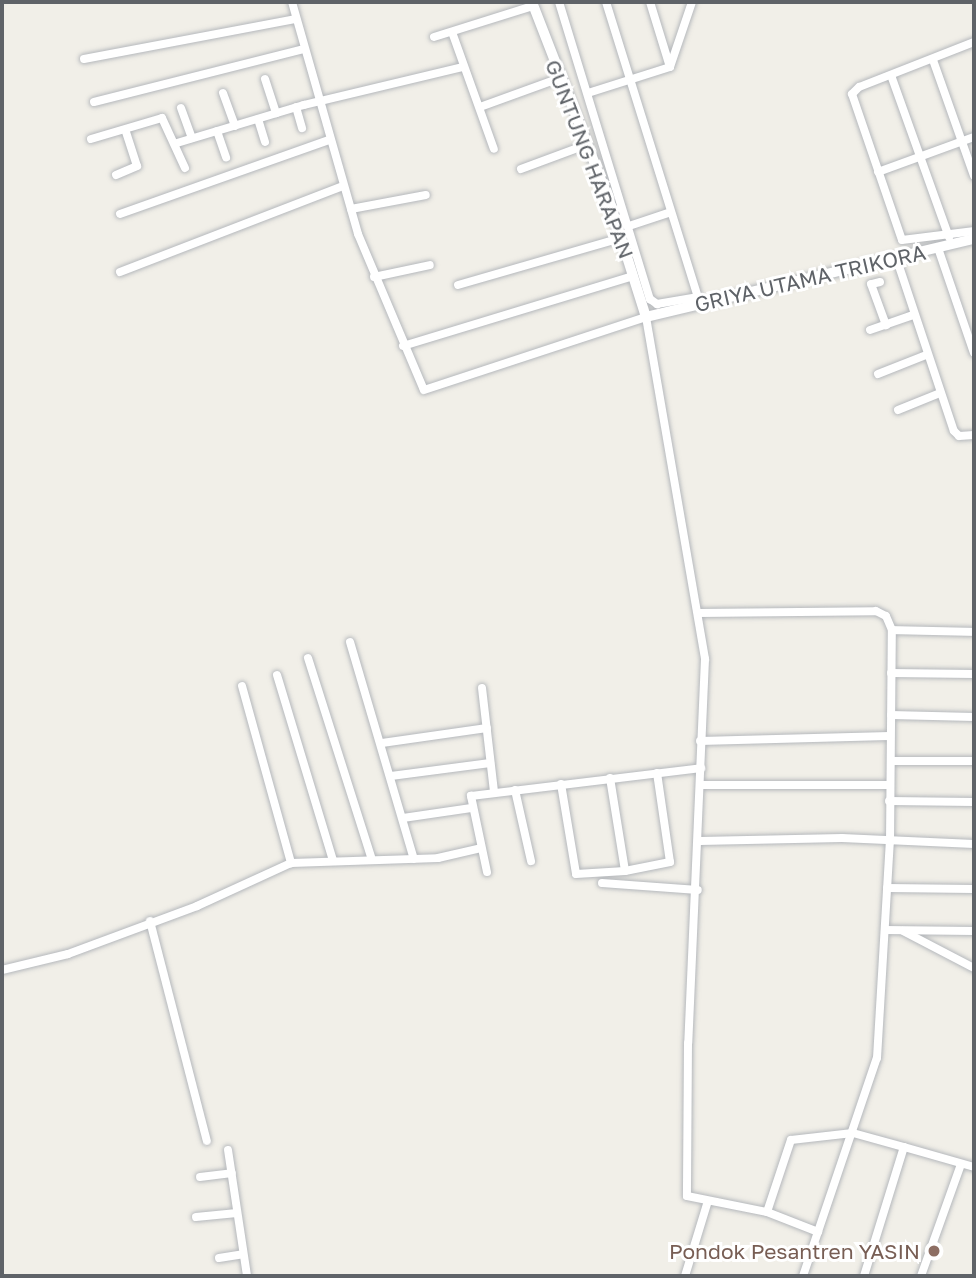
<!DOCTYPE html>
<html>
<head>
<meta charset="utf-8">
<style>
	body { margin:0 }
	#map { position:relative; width:976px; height:1278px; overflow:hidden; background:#f1efe8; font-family:"Golos Text",sans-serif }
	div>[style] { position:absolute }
	.roads { filter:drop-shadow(0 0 2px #b5b8bc) drop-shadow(0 0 2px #b5b8bc) }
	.minor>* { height:8px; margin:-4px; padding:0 4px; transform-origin:4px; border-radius:4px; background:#fff }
	.tertiary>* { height:10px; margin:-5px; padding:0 5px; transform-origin:5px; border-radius:5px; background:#fff }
	.dots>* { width:19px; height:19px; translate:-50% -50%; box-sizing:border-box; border:4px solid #fff; border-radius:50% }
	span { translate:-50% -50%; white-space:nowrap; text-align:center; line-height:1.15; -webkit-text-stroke:6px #fff; paint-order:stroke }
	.street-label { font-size:21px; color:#5f6368 }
	.education-label { font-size:21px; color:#785e54 }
	.right { translate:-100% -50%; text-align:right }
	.frame { position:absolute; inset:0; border:4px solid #5f6368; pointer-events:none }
</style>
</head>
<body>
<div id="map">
	<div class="roads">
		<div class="minor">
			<div style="left:292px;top:2px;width:241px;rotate:74.1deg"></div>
			<div style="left:358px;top:234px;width:169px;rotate:67.1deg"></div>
			<div style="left:424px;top:390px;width:234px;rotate:-18.2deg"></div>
			<div style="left:646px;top:317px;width:347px;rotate:80.2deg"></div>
			<div style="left:705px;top:659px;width:384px;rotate:92.5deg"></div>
			<div style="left:688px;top:1043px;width:153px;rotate:90.4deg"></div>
			<div style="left:687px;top:1196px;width:82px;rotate:11.3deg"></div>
			<div style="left:767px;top:1212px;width:55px;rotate:21.4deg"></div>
			<div style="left:559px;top:2px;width:311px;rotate:73deg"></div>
			<div style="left:650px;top:299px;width:9px;rotate:36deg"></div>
			<div style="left:657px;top:304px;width:42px;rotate:-9.7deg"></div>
			<div style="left:606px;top:2px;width:313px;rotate:72.7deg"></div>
			<div style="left:650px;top:2px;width:68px;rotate:72.9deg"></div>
			<div style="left:452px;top:32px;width:124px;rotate:70.3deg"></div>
			<div style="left:434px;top:37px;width:104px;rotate:-17.4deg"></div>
			<div style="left:974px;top:42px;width:123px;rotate:158.6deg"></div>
			<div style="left:859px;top:87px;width:10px;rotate:135deg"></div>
			<div style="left:852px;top:94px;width:154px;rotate:71.1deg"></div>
			<div style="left:902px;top:240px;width:73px;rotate:-7.1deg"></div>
			<div style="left:84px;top:59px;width:216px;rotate:-10.7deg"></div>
			<div style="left:933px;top:60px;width:123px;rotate:70.5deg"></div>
			<div style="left:892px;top:78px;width:169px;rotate:70.3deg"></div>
			<div style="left:265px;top:79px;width:36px;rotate:72deg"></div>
			<div style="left:223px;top:93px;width:35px;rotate:70deg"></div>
			<div style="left:588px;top:93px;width:86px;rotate:-17.6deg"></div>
			<div style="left:670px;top:67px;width:69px;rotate:-71.3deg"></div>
			<div style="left:94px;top:102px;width:216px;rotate:-14.2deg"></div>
			<div style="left:296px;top:107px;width:22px;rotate:74deg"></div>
			<div style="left:480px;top:107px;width:85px;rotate:-19.9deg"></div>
			<div style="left:181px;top:108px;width:32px;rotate:70deg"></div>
			<div style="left:258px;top:119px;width:24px;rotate:73deg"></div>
			<div style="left:217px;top:131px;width:28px;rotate:71deg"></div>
			<div style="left:91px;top:139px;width:74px;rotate:-16.5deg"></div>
			<div style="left:162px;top:118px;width:55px;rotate:65.3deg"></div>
			<div style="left:177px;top:143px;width:133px;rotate:-16.7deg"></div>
			<div style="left:304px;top:105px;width:163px;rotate:-13.5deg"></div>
			<div style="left:521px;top:169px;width:69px;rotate:-20.3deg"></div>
			<div style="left:878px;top:172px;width:102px;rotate:-20deg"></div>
			<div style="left:116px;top:175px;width:23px;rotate:-23deg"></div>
			<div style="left:137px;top:166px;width:38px;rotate:-108deg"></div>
			<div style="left:351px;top:209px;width:76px;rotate:-10.6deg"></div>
			<div style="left:120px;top:214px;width:222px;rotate:-19.5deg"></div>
			<div style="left:629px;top:226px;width:44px;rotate:-18.4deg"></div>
			<div style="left:938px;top:248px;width:111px;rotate:71.1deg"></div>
			<div style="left:896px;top:257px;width:183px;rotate:71.6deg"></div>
			<div style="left:954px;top:431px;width:7px;rotate:45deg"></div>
			<div style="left:959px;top:436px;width:15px;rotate:-4deg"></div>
			<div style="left:120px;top:272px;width:239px;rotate:-21.1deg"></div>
			<div style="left:374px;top:277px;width:57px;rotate:-12.1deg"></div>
			<div style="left:880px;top:282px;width:9px;rotate:167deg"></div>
			<div style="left:871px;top:284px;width:44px;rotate:69.9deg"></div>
			<div style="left:458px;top:285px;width:170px;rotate:-16.1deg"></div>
			<div style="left:870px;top:330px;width:46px;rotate:-19.2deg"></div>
			<div style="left:403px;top:346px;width:241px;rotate:-16.9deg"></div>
			<div style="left:878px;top:374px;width:52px;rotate:-21.6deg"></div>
			<div style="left:898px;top:410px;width:45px;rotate:-22deg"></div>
			<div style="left:698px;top:613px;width:178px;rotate:-0.6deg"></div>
			<div style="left:876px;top:611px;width:11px;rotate:27deg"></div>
			<div style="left:886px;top:616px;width:15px;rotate:67deg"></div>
			<div style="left:350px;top:642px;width:226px;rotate:73.6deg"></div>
			<div style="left:308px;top:658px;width:209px;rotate:72.4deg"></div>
			<div style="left:891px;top:673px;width:83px;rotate:0.7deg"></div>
			<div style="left:277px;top:675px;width:193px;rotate:73.2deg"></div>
			<div style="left:242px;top:686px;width:184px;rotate:74.5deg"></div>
			<div style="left:482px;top:688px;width:105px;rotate:83.4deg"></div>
			<div style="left:891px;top:715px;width:83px;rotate:1.4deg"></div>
			<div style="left:700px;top:741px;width:190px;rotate:-1.5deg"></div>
			<div style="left:382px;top:743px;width:106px;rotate:-8.1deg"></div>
			<div style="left:891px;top:761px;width:83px"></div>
			<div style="left:391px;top:776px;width:100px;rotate:-7.5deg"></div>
			<div style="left:610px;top:778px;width:94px;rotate:80.8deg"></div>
			<div style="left:561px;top:784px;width:91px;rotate:80.5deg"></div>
			<div style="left:576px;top:874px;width:49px;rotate:-3.5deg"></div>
			<div style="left:625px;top:871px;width:46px;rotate:-11.3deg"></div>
			<div style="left:670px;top:862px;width:90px;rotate:-98.3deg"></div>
			<div style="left:700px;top:785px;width:190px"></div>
			<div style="left:515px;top:790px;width:73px;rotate:77.3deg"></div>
			<div style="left:889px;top:801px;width:85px;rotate:0.7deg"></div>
			<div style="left:403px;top:818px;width:69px;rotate:-8.4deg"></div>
			<div style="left:700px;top:841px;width:142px;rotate:-1.2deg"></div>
			<div style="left:842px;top:838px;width:132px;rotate:2.6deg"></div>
			<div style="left:487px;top:872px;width:78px;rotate:-101.9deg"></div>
			<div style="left:471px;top:796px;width:232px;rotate:-6.9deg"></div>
			<div style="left:602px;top:883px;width:96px;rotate:4.2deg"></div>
			<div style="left:887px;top:888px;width:87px;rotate:0.7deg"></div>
			<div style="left:150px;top:921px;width:227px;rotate:75.5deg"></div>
			<div style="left:885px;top:930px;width:89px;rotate:0.6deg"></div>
			<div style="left:903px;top:931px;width:80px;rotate:27.5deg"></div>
			<div style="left:2px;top:970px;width:68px;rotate:-13.6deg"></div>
			<div style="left:68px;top:954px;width:138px;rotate:-20.4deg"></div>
			<div style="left:197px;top:906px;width:103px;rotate:-24.6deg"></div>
			<div style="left:291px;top:863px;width:147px;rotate:-1.9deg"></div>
			<div style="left:438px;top:858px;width:44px;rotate:-13.1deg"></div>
			<div style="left:228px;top:1150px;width:127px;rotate:81.4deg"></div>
			<div style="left:200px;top:1177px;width:32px;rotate:-7deg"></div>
			<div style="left:767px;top:1212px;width:76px;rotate:-71.6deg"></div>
			<div style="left:791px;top:1140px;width:62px;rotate:-6.4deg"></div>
			<div style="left:853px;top:1133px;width:53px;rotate:15.4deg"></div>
			<div style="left:196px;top:1217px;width:41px;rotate:-5.6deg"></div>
			<div style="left:219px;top:1258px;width:24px;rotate:-9deg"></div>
			<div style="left:685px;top:1276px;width:78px;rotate:-73deg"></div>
			<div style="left:803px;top:1276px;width:230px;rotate:-71.3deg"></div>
			<div style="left:877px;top:1058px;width:216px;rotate:-86.6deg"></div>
			<div style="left:890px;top:842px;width:212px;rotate:-89.5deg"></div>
			<div style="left:892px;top:630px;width:82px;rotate:1.4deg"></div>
			<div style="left:864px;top:1276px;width:135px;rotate:-72.8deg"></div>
			<div style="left:904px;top:1147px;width:73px;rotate:15.9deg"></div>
			<div style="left:921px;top:1276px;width:119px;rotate:-70.3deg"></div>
		</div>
		<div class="tertiary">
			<div style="left:532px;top:2px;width:219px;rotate:68.8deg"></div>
			<div style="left:611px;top:206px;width:116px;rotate:72.5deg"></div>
			<div style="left:646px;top:317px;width:337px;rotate:-13.4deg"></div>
		</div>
	</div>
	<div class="dots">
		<div style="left:934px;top:1251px;background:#8d6e63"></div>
	</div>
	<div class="street-label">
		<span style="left:590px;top:159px;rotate:69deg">GUNTUNG HARAPAN</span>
		<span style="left:810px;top:278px;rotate:-13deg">GRIYA UTAMA TRIKORA</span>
	</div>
	<div class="education-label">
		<span class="right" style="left:920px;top:1251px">Pondok Pesantren YASIN</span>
	</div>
	<div class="frame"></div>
</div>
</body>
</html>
